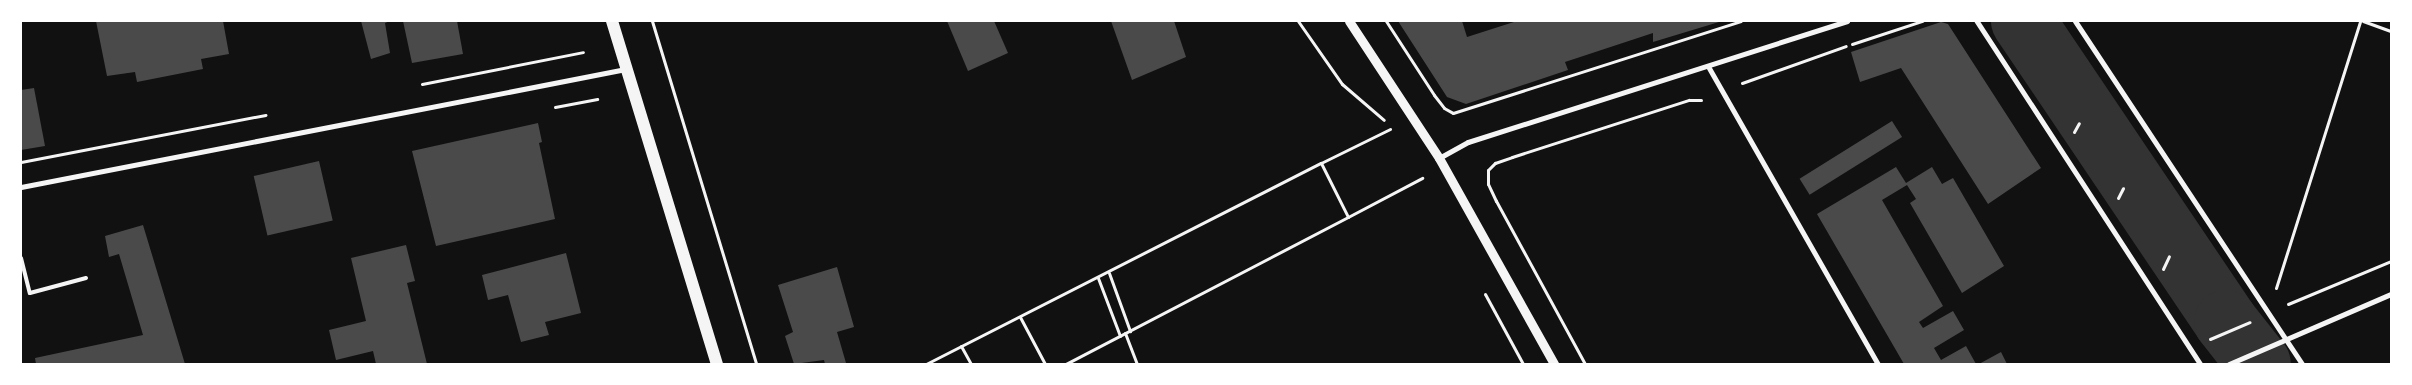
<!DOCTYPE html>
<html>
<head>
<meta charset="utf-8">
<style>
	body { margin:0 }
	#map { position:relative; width:2412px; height:385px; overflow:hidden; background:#111; font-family:Lora,serif }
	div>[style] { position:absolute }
	.river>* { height:64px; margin:-32px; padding:0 32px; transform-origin:32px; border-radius:32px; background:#333 }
	.building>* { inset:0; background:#4a4a4a; transform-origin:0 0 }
	.path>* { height:3px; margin:-1.5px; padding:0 1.5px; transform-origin:1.5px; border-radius:1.5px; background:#f5f5f5 }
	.service>* { height:4px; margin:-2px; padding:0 2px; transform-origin:2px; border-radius:2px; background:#f5f5f5 }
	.pedestrian>* { height:4.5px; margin:-2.25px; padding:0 2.25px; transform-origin:2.25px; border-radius:2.25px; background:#f5f5f5 }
	.minor>* { height:5px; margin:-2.5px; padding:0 2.5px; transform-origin:2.5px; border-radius:2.5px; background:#f5f5f5 }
	.tertiary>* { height:9px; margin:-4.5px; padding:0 4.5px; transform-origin:4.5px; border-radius:4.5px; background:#f5f5f5 }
	.primary>* { height:12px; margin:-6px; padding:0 6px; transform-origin:6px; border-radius:6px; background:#f5f5f5 }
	span { translate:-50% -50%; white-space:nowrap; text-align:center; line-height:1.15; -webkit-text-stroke:4.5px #fff; paint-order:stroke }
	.frame { position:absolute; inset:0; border:22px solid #fff; pointer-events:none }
</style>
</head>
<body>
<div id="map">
	<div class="river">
		<div style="left:2023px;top:21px;width:363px;rotate:56deg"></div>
		<div style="left:2226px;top:322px;width:53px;rotate:51.8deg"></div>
	</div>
	<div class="building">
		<div style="clip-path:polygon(96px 21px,223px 21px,229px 54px,201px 59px,203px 69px,137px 82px,135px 72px,107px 76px)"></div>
		<div style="clip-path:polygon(361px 21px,390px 21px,385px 23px,390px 53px,371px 59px)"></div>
		<div style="clip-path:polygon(403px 21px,457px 21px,463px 54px,412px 63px)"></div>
		<div style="clip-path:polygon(947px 21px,994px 21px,1008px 53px,968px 71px)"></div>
		<div style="clip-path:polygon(1111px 21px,1174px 21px,1186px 57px,1132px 80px)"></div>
		<div style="clip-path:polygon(1398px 21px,1462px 21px,1467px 37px,1517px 21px,1719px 22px,1653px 42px,1653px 33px,1565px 62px,1568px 70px,1466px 104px,1447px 97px)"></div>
		<div style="clip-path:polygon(1941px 22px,1948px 24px,2041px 168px,1988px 204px,1901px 68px,1860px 82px,1851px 52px)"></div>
		<div style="clip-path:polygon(34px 88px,45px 146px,21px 150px,21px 90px)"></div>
		<div style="left:1892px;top:121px;width:19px;height:109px;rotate:58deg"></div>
		<div style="clip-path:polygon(538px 123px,542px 142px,539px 143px,555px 219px,436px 246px,412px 151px)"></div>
		<div style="left:319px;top:161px;width:61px;height:67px;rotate:77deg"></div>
		<div style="clip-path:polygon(1896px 167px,1906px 183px,1932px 167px,1942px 184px,1953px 178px,2004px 266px,1962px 293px,1910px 203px,1916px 199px,1907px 185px,1882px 200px,1943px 306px,1919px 322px,1923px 328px,1953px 311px,1964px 330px,1934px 348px,1941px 360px,1966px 346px,1976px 364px,1904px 364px,1817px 214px)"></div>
		<div style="clip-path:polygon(143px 225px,185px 364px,36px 364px,35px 358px,143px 335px,119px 254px,109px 257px,105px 236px)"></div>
		<div style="clip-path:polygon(406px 245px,415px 281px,407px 283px,427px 364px,376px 364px,373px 351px,336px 360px,329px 330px,366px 321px,351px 258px)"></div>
		<div style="clip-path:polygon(566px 253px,581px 313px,545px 322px,549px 335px,521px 342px,508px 295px,488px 300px,482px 275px)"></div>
		<div style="clip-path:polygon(837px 267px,854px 327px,837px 332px,846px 363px,825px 364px,824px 360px,794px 364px,785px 336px,793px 332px,778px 285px)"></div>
		<div style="clip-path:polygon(2001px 352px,2007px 364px,1979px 364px)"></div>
	</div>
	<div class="path">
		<div style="left:652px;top:21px;width:358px;rotate:73.1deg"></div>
		<div style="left:1298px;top:21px;width:77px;rotate:55.1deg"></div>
		<div style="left:1342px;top:84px;width:55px;rotate:40.6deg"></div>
		<div style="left:1386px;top:21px;width:88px;rotate:57deg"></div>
		<div style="left:1434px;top:95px;width:16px;rotate:52deg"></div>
		<div style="left:1444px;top:108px;width:10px;rotate:29deg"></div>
		<div style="left:1453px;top:113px;width:302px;rotate:-17.7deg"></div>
		<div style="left:2363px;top:21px;width:30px;rotate:20deg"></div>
		<div style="left:1852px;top:44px;width:74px;rotate:-18.2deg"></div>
		<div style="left:1742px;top:83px;width:110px;rotate:-19.6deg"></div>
		<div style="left:422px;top:84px;width:164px;rotate:-11.2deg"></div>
		<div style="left:555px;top:107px;width:43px;rotate:-10.8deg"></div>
		<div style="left:2074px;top:132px;width:10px;rotate:-61deg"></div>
		<div style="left:21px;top:162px;width:249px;rotate:-10.9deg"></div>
		<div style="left:1321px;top:163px;width:77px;rotate:-26.2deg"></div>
		<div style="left:2118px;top:198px;width:11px;rotate:-63deg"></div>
		<div style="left:1348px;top:217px;width:84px;rotate:-27.8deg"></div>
		<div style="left:2163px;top:269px;width:14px;rotate:-65deg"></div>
		<div style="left:1109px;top:273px;width:62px;rotate:70.1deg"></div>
		<div style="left:1098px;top:278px;width:62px;rotate:69.2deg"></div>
		<div style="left:2276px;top:288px;width:280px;rotate:-72.5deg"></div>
		<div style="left:1485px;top:294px;width:80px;rotate:61.5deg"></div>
		<div style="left:2288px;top:304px;width:112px;rotate:-22.7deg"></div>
		<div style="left:1020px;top:317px;width:53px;rotate:62deg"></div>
		<div style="left:1125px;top:333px;width:33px;rotate:69deg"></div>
		<div style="left:2210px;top:339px;width:43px;rotate:-23deg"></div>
		<div style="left:961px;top:346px;width:21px;rotate:61deg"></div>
		<div style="left:926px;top:364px;width:443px;rotate:-27deg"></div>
		<div style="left:1321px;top:163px;width:60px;rotate:63.4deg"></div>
		<div style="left:1348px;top:217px;width:318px;rotate:152.5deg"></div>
		<div style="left:1585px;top:364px;width:186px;rotate:-118.6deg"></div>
		<div style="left:1496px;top:201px;width:19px;rotate:-115deg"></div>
		<div style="left:1488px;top:184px;width:14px;rotate:-90deg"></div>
		<div style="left:1488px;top:170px;width:10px;rotate:-45deg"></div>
		<div style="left:1495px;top:163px;width:18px;rotate:-19deg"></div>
		<div style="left:1512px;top:157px;width:186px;rotate:-17.9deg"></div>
		<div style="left:1689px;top:100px;width:12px"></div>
	</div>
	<div class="service">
		<div style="left:21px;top:258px;width:36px;rotate:76deg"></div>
		<div style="left:30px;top:293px;width:58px;rotate:-15deg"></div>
	</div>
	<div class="pedestrian">
		<div style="left:1977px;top:21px;width:410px;rotate:56.9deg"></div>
	</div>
	<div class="minor">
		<div style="left:2075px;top:21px;width:411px;rotate:56.5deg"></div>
		<div style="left:1709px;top:68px;width:341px;rotate:60.3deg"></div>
		<div style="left:1439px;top:158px;width:33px;rotate:-29deg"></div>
		<div style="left:1468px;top:142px;width:398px;rotate:-17.7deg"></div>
		<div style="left:21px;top:187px;width:616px;rotate:-11.04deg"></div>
		<div style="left:2229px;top:364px;width:176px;rotate:-23.4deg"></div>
	</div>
	<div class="tertiary">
		<div style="left:1349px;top:21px;width:164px;rotate:56.7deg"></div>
		<div style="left:1439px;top:158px;width:236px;rotate:60.8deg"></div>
	</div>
	<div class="primary">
		<div style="left:612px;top:21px;width:359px;rotate:73deg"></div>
	</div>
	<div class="frame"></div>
</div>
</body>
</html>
